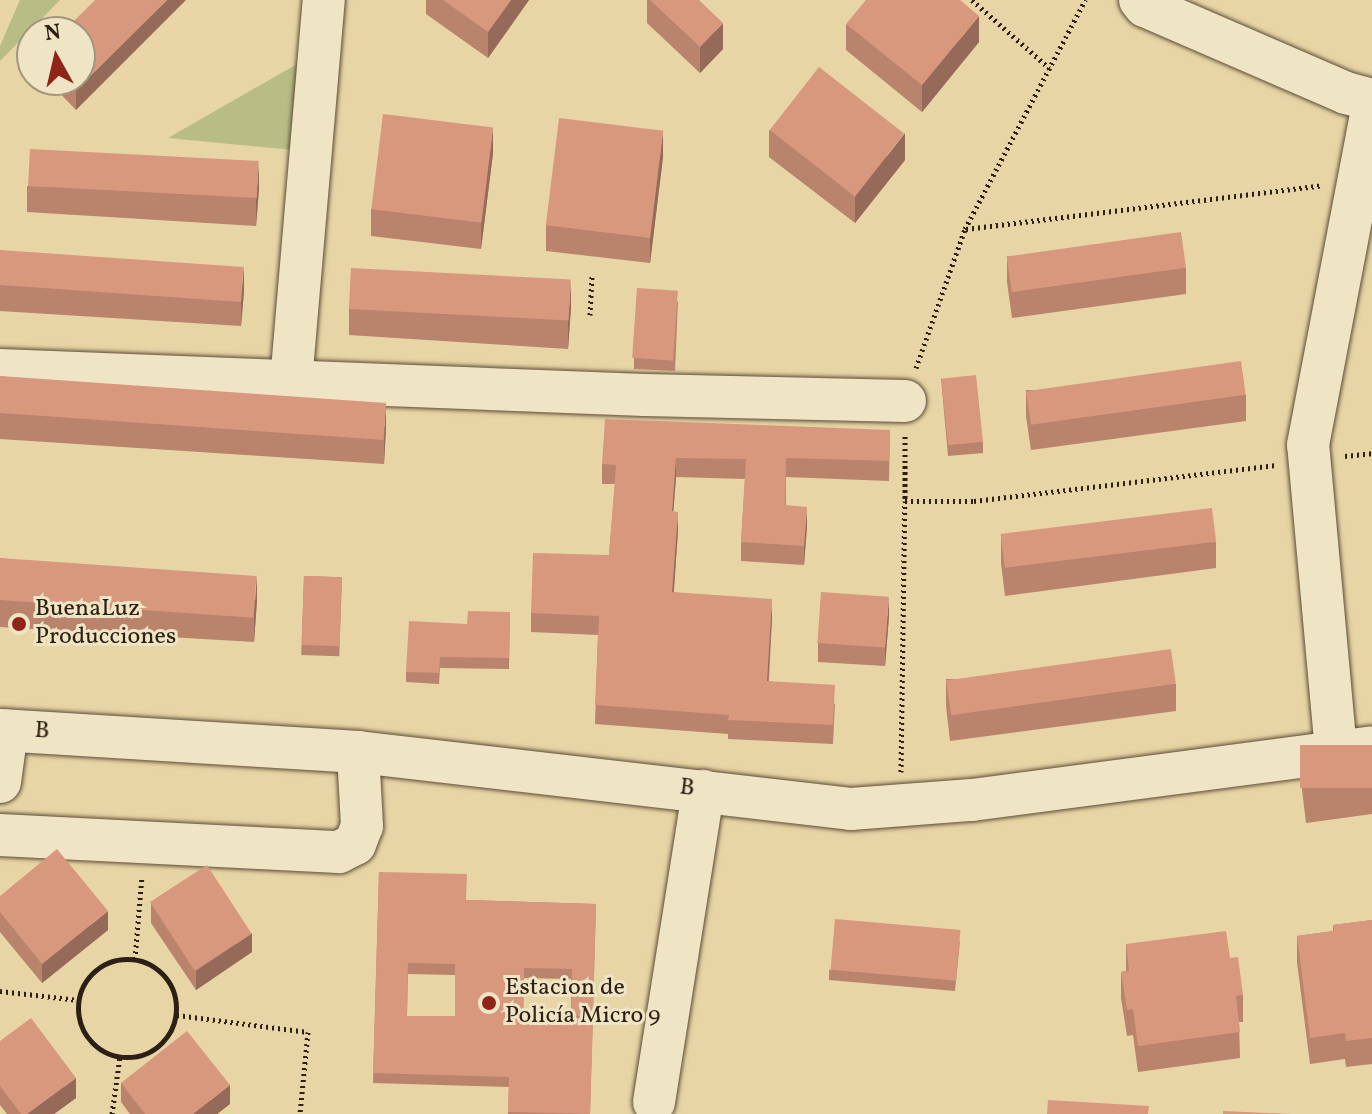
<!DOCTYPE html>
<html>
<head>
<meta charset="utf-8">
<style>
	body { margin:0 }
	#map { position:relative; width:1372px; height:1114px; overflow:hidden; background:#e7d5a5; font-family:Vollkorn,serif }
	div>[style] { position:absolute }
	.green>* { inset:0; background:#b8bc85 }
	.path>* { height:5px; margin-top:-2.5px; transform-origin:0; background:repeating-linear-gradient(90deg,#2e1f14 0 2px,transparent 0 6px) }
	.path>.ring { margin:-2.5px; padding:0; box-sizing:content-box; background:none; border:5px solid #2e1f14; border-radius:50% }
	.roads { filter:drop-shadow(0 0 2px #5c4c38) drop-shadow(0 0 2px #5c4c38) }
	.minor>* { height:42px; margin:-21px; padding:0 21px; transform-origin:21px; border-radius:21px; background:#efe4c4 }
	.wall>* { inset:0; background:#b9836c; transform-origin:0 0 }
	.shaded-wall>* { inset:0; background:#966a58 }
	.building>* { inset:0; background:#d7987e; transform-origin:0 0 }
	.dots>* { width:22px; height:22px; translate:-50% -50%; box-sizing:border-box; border:4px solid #efe4c4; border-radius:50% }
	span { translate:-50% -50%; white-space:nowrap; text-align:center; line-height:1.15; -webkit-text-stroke:6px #efe4c4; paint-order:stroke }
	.poi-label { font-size:24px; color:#2e1f14 }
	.left { translate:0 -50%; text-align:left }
	.street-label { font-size:24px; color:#2e1f14 }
	.north { position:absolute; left:16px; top:16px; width:80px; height:80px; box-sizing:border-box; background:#efe4c4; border:2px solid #a2957e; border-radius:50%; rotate:352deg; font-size:22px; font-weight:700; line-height:32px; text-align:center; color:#2e1f14 }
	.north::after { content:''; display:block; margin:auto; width:28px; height:36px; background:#8f2418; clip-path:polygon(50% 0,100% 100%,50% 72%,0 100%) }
</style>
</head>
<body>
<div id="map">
	<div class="green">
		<div style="clip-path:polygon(20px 0,60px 0,0 61px,0 46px)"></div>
		<div style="clip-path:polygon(299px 63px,294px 150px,168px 138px)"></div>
	</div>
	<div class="path">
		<div style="left:972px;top:0;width:103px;rotate:41.4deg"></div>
		<div style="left:966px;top:229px;width:359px;rotate:-7deg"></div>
		<div style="left:590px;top:315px;width:40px;rotate:-87.1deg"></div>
		<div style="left:916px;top:368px;width:147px;rotate:-70.6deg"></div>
		<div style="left:965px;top:229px;width:259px;rotate:-62.3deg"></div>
		<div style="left:905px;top:436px;width:65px;rotate:90deg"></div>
		<div style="left:905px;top:501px;width:69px"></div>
		<div style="left:974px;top:501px;width:304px;rotate:-6.8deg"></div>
		<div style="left:1345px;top:456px;width:27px;rotate:-6deg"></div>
		<div style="left:901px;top:772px;width:271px;rotate:-89.2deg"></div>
		<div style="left:135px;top:959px;width:83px;rotate:-85.2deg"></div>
		<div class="ring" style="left:78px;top:959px;width:93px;height:93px"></div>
		<div style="left:0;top:991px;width:79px;rotate:6.6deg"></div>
		<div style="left:177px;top:1015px;width:132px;rotate:7.4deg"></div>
		<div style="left:308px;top:1032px;width:82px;rotate:95.6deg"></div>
		<div style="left:112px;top:1114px;width:59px;rotate:-82.1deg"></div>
	</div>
	<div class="roads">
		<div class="minor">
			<div style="left:1140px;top:0;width:8px;rotate:50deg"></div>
			<div style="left:1145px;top:6px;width:219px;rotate:23.4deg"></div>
			<div style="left:1346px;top:93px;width:27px;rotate:15deg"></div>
			<div style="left:0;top:370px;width:645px;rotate:2.22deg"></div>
			<div style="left:645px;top:395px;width:260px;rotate:1.3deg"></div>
			<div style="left:291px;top:382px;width:383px;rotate:-85.1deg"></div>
			<div style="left:0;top:730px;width:359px;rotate:3.5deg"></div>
			<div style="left:358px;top:752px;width:496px;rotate:6.6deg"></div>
			<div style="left:851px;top:809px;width:121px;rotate:-4.3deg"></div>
			<div style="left:972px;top:800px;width:403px;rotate:-7.5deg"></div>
			<div style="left:1336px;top:751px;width:307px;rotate:-95.2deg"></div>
			<div style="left:1308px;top:445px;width:342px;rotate:-79.2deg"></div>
			<div style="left:0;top:782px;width:52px;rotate:-82.3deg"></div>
			<div style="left:0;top:835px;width:339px;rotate:2.9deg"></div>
			<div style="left:339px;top:852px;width:18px;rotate:-27deg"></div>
			<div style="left:355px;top:844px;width:19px;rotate:-69deg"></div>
			<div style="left:362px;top:826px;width:74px;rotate:-93.1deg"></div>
			<div style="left:654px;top:1102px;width:315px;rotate:-81deg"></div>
		</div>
	</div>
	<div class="wall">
		<div style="clip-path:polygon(95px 0,76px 110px,47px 80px,80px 80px)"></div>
		<div style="clip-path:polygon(426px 0,529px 0,488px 58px,426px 14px)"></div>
		<div style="clip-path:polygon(647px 0,699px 0,723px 49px,700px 73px,647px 23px)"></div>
		<div style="clip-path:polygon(846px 24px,979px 42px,922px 112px,846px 50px)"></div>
		<div style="clip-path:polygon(769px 130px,905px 160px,855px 223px,769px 157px)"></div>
		<div style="clip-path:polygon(493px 153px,481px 249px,371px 236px,371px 209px)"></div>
		<div style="clip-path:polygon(663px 157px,650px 263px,546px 251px,546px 225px)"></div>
		<div style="clip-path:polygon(27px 186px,259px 189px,256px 226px,27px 212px)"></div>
		<div style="clip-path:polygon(0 250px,244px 291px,241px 326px,0 311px)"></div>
		<div style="clip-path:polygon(1007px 256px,1186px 268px,1186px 294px,1012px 318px,1007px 282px)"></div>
		<div style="clip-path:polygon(678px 301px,675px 371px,634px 369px,634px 358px)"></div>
		<div style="clip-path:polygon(571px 307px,568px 349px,349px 335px,349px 309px)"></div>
		<div style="clip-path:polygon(0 376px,386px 427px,384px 464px,0 439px)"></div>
		<div style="clip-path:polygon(941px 378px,983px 442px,983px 453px,948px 456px)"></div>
		<div style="clip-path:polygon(1026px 390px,1246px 395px,1246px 421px,1031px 450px,1026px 416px)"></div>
		<div style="clip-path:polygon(890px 430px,889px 481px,786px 477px,786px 505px,807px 526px,804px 565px,741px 561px,741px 542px,745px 479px,676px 477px,673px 511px,678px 531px,674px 592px,772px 618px,769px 681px,835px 704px,833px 744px,728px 739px,728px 734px,595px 724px,598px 635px,531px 632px,531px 613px,609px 555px,615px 484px,602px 484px,602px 464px)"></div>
		<div style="clip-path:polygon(1001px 537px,1216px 542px,1216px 568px,1005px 596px,1001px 563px)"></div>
		<div style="clip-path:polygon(0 558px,257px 600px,254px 642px,0 627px)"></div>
		<div style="left:304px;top:576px;width:38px;height:79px;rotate:2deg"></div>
		<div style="clip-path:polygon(510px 612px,509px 669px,440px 668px,439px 684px,406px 682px,406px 672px,467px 624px)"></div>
		<div style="clip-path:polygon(889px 616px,885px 666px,818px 662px,818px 643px)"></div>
		<div style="clip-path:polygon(946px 679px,1176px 684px,1176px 711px,950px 741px,946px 706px)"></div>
		<div style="clip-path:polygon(1372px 745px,1372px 814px,1306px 823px,1301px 781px,1301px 755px)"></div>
		<div style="clip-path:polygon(evenodd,379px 872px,466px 900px,596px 904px,590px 1114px,508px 1114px,509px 1087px,373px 1083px,379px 872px,408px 974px,455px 975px,455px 1016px,407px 1016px,408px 974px,379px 872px,524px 978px,571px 979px,571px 1021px,523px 1020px,524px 978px)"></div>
		<div style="clip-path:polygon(0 896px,108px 930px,42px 983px,0 932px)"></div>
		<div style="clip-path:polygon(151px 904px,252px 952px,196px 990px,151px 923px)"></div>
		<div style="clip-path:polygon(1372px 920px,1372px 1064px,1346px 1067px,1345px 1059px,1310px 1064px,1297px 962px,1297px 936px,1333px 931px,1333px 925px)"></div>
		<div style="clip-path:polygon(960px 941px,955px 991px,829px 980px,829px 970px)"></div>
		<div style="clip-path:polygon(1126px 944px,1230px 958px,1243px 995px,1243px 1022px,1239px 1022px,1240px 1058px,1138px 1072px,1133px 1035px,1127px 1036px,1121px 998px,1121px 972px,1126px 971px)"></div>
		<div style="clip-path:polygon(0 1041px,76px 1098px,54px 1114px,7px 1114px,0 1105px)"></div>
		<div style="clip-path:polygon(121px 1083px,230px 1104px,217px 1114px,130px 1114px,121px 1102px)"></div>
	</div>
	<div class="shaded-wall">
		<div style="clip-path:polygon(167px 0,186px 0,76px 110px,76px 90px)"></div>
		<div style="clip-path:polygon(511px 0,529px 0,488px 58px,488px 32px)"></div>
		<div style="clip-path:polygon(979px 16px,979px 42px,922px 112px,922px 85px)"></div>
		<div style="clip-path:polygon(723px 23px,723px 49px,700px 73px,700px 47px)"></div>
		<div style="clip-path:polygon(493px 127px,493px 153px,481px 249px,481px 223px)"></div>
		<div style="clip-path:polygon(663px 130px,663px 157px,650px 263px,650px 237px)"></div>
		<div style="clip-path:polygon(905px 133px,905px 160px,855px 223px,855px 197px)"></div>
		<div style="clip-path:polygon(259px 163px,259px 189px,256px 226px,256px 200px)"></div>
		<div style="clip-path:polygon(244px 265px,244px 291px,241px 326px,241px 300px)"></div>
		<div style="clip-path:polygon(571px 281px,571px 307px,568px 349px,568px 322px)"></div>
		<div style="clip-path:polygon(386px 401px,386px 427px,384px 464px,384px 437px)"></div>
		<div style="clip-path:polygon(676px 458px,676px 477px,672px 530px,672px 511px)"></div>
		<div style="clip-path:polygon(807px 507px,807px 526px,804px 565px,804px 546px)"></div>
		<div style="clip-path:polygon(678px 512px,678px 531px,672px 611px,672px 592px)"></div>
		<div style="clip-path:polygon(257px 574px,257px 600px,254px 642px,254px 616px)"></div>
		<div style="clip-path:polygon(889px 597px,889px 616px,885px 666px,885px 647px)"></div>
		<div style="clip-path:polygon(772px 599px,772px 618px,767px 700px,767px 681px)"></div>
		<div style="clip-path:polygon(108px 911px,108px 930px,42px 983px,42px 964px)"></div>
		<div style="clip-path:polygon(252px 933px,252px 952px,196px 990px,196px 971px)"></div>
		<div style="clip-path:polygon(76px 1078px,76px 1098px,54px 1114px,27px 1114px)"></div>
		<div style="clip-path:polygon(230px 1085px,230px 1104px,217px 1114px,193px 1114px)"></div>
	</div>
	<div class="building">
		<div style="clip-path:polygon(95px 0,167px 0,76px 90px,66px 80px,80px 80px,80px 32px,63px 32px)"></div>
		<div style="clip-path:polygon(443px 0,511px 0,488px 32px)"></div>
		<div style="clip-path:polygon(650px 0,699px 0,723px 23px,700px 47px)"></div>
		<div style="clip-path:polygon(866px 0,960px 0,979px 16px,922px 85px,846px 24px)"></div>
		<div style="left:819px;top:67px;width:108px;height:80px;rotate:38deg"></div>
		<div style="left:383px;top:114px;width:111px;height:96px;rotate:7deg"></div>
		<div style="left:559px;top:118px;width:105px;height:108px;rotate:7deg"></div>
		<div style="left:30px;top:149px;width:229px;height:37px;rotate:3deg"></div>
		<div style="left:1181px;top:232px;width:36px;height:176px;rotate:82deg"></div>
		<div style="left:0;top:250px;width:244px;height:35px;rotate:4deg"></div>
		<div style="left:351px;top:268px;width:220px;height:41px;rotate:3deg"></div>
		<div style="left:637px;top:288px;width:41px;height:70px;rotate:4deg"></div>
		<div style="left:1241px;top:361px;width:34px;height:217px;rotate:82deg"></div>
		<div style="left:976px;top:375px;width:67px;height:35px;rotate:84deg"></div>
		<div style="left:0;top:376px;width:387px;height:37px;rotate:4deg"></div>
		<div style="clip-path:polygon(605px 419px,890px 430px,889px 461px,786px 458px,785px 505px,807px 507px,804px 546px,741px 542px,746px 459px,676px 458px,672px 511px,678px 512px,672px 592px,772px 599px,767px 681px,835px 685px,833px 725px,728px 720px,729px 715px,595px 705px,599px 616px,531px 613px,533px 553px,609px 555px,616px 465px,602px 464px)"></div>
		<div style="left:1212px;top:508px;width:34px;height:213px;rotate:83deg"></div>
		<div style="left:0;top:558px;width:257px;height:42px;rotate:4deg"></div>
		<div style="left:304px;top:576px;width:38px;height:69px;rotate:2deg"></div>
		<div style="left:821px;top:592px;width:68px;height:51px;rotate:4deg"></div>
		<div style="clip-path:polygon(468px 611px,510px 612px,509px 658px,440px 657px,439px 673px,406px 672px,409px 621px,467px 624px)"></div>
		<div style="left:1171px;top:649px;width:35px;height:227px;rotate:82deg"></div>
		<div style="left:1372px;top:745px;width:43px;height:72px;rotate:90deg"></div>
		<div style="clip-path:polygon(57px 849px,108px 911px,42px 964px,0 912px,0 896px)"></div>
		<div style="left:207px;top:865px;width:82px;height:68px;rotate:57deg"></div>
		<div style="clip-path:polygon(evenodd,379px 872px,467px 874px,466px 900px,596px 904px,593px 1017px,571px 1016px,572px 969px,524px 968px,523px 1020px,593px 1021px,590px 1114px,508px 1112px,509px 1077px,373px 1073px,379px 872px,408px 963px,455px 964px,455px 1016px,407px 1016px,408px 963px)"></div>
		<div style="left:835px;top:919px;width:126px;height:51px;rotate:5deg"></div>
		<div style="clip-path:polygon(1372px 920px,1372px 1038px,1346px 1041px,1345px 1033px,1310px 1038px,1297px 936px,1334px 931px,1333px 925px)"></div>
		<div style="clip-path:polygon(1226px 931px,1230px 958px,1238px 957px,1243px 995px,1236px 996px,1240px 1032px,1138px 1046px,1133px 1009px,1127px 1010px,1121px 972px,1129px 971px,1126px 944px)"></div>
		<div style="clip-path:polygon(31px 1018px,76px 1078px,27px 1114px,21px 1114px,0 1086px,0 1041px)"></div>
		<div style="clip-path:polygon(187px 1031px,230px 1085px,193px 1114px,145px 1114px,121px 1083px)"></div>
		<div style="clip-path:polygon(1048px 1100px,1149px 1106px,1148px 1114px,1047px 1114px)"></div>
		<div style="clip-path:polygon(1223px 1111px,1291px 1114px,1223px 1114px)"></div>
	</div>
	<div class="dots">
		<div style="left:19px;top:624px;background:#8f2418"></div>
		<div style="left:489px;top:1003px;background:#8f2418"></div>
	</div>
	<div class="poi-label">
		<span class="left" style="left:35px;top:624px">BuenaLuz<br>Producciones</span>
		<span class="left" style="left:505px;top:1003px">Estacion de<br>Policía Micro 9</span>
	</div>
	<div class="street-label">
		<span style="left:42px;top:732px;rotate:4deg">B</span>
		<span style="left:687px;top:789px;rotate:7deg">B</span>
	</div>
	<div class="north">N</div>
</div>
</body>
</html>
